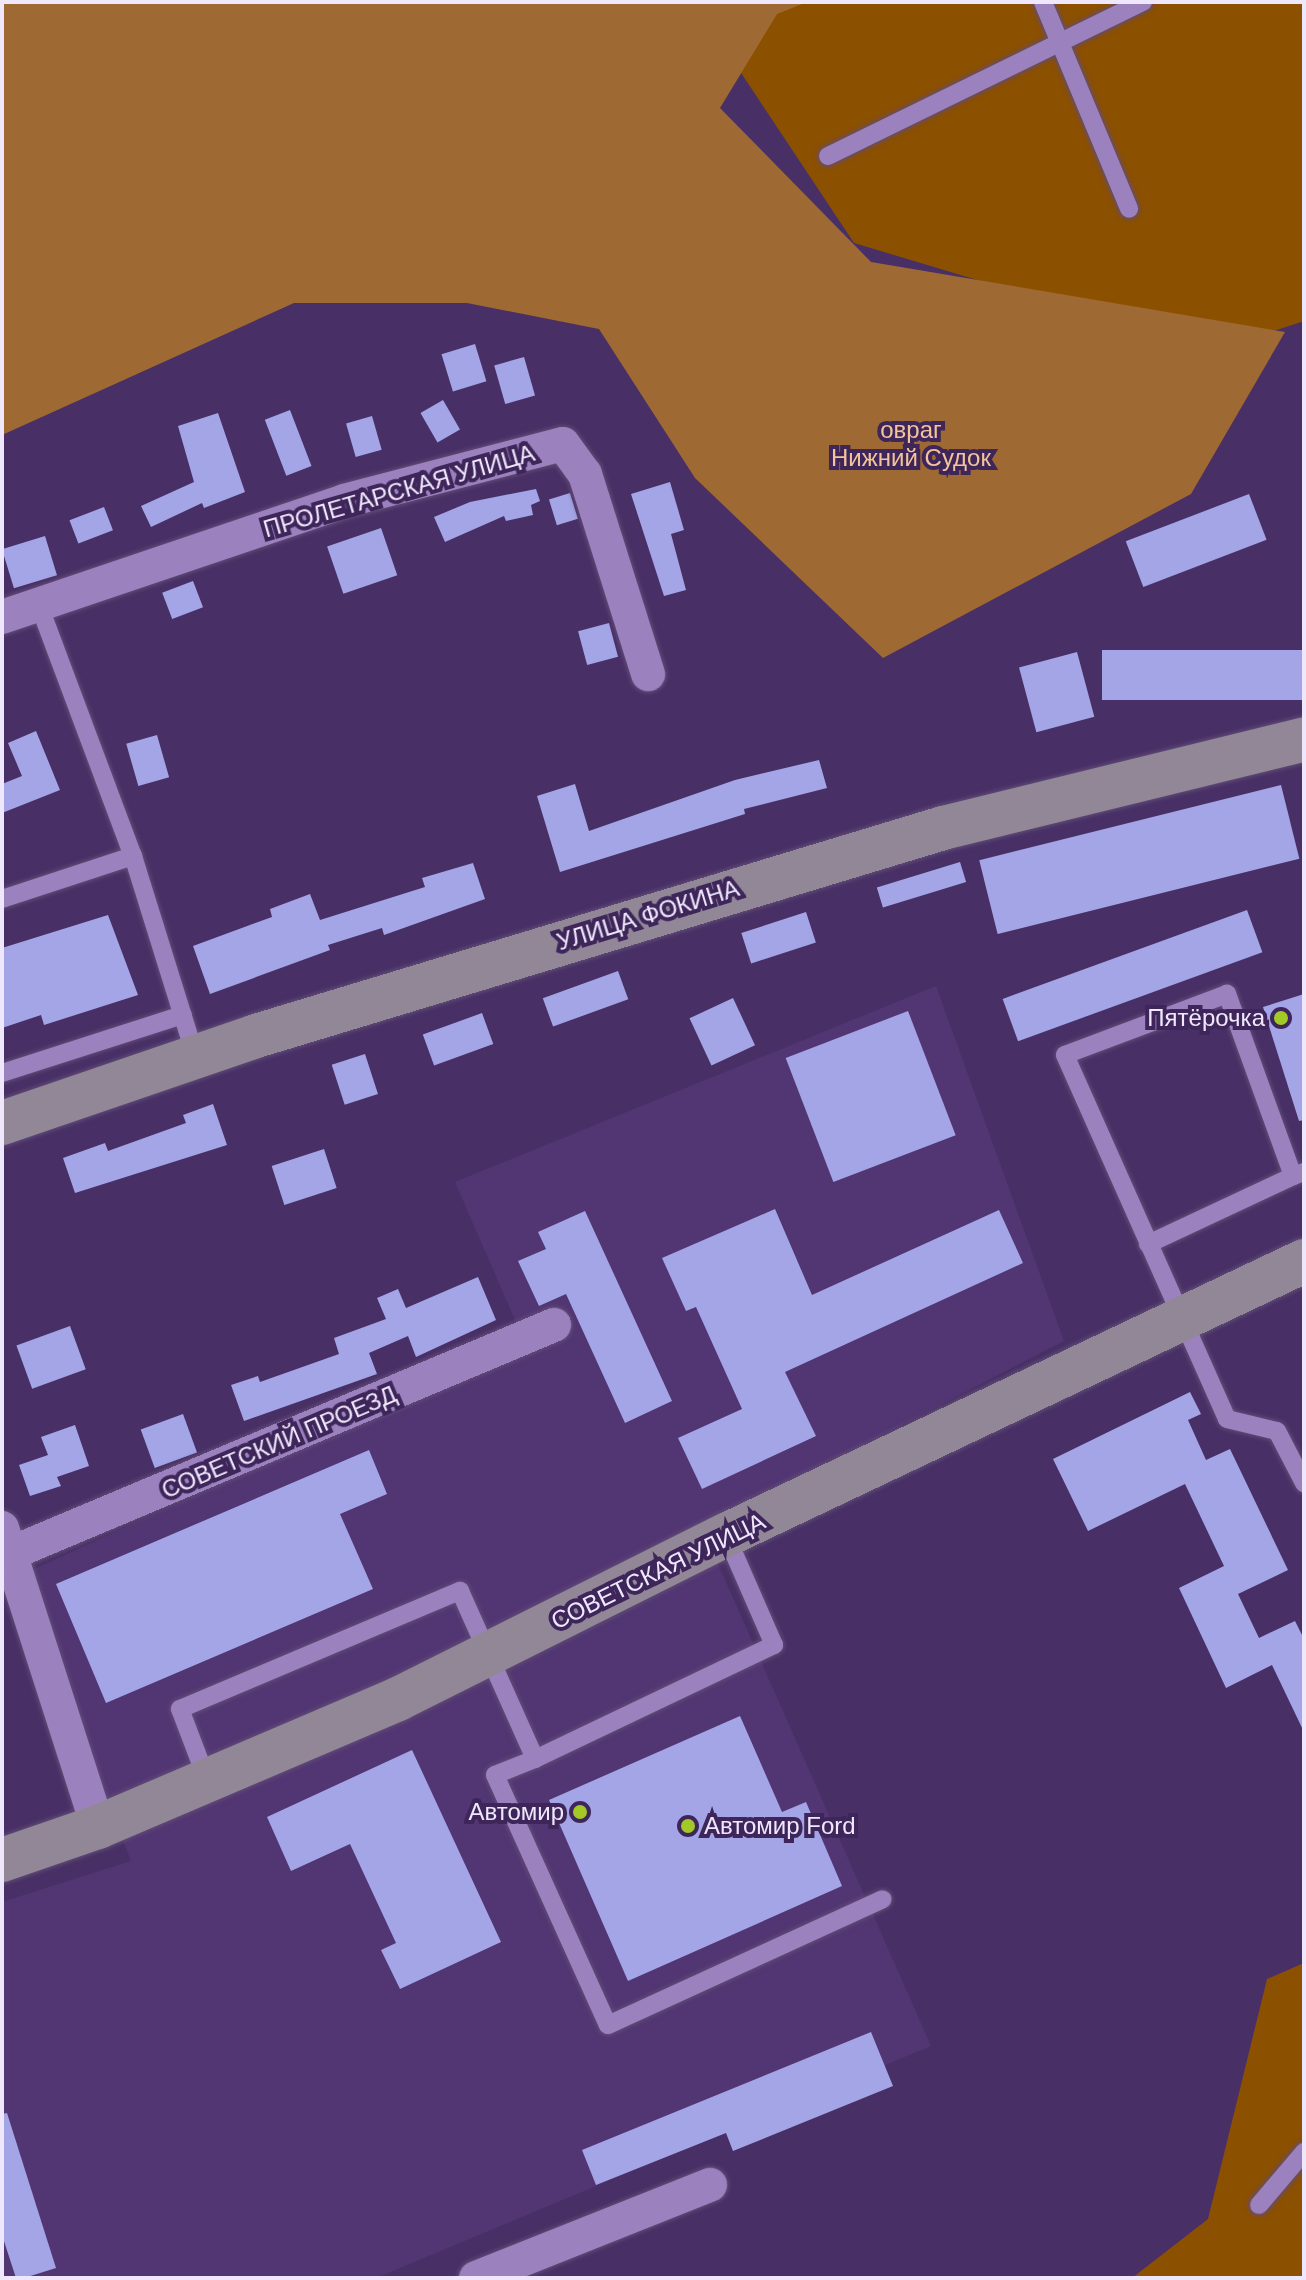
<!DOCTYPE html>
<html>
<head>
<meta charset="utf-8">
<style>
	body { margin:0 }
	#map { position:relative; width:1306px; height:2280px; overflow:hidden; background:#483066; font-family:Helvetica,sans-serif }
	div>[style] { position:absolute }
	.built>* { inset:0; background:#523673 }
	.green>* { inset:0; background:#8c5001 }
	.forest>* { inset:0; background:#9f6933 }
	.building>* { inset:0; background:#a4a5e6; transform-origin:0 0 }
	.roads { filter:drop-shadow(0 0 2px #614c77) drop-shadow(0 0 2px #614c77) }
	.service>* { height:18px; margin:-9px; padding:0 9px; transform-origin:9px; border-radius:9px; background:#9b82be }
	.minor>* { height:34px; margin:-17px; padding:0 17px; transform-origin:17px; border-radius:17px; background:#9b82be }
	.secondary>* { height:44px; margin:-22px; padding:0 22px; transform-origin:22px; border-radius:22px; background:#918797 }
	.dots>* { width:22px; height:22px; translate:-50% -50%; box-sizing:border-box; border:4px solid #3e255a; border-radius:50% }
	span { translate:-50% -50%; white-space:nowrap; text-align:center; line-height:1.15; -webkit-text-stroke:8px #3e255a; paint-order:stroke }
	.park-label { font-size:24px; color:#f3c399 }
	.street-label { font-size:24px; color:#efe7fb }
	.poi-label { font-size:24px; color:#efe7fb }
	.right { translate:-100% -50%; text-align:right }
	.left { translate:0 -50%; text-align:left }
	.frame { position:absolute; inset:0; border:4px solid #efe7fb; pointer-events:none }
</style>
</head>
<body>
<div id="map">
	<div class="built">
		<div style="clip-path:polygon(936px 986px,1064px 1341px,702px 1528px,931px 2046px,376px 2278px,2px 2278px,2px 1902px,131px 1861px,23px 1574px,526px 1345px,455px 1182px)"></div>
	</div>
	<div class="green">
		<div style="clip-path:polygon(694px 2px,1304px 2px,1304px 321px,1214px 351px,854px 243px)"></div>
		<div style="clip-path:polygon(1304px 1963px,1304px 2278px,1132px 2278px,1208px 2219px,1267px 1979px)"></div>
	</div>
	<div class="forest">
		<div style="clip-path:polygon(2px 2px,807px 2px,777px 14px,720px 108px,871px 262px,1285px 332px,1191px 494px,883px 658px,695px 478px,599px 329px,467px 303px,294px 303px,2px 435px)"></div>
	</div>
	<div class="building">
		<div style="left:475px;top:344px;width:39px;height:35px;rotate:73deg"></div>
		<div style="left:524px;top:357px;width:40px;height:31px;rotate:74deg"></div>
		<div style="left:443px;top:400px;width:34px;height:26px;rotate:60deg"></div>
		<div style="left:290px;top:410px;width:60px;height:27px;rotate:69deg"></div>
		<div style="clip-path:polygon(218px 413px,245px 492px,204px 508px,202px 503px,151px 527px,141px 506px,194px 482px,178px 426px)"></div>
		<div style="left:372px;top:416px;width:35px;height:27px;rotate:74deg"></div>
		<div style="clip-path:polygon(670px 482px,684px 530px,671px 534px,686px 590px,664px 596px,631px 494px)"></div>
		<div style="clip-path:polygon(536px 489px,540px 501px,531px 505px,533px 515px,506px 521px,504px 516px,445px 542px,434px 517px,470px 502px)"></div>
		<div style="left:570px;top:493px;width:27px;height:22px;rotate:73deg"></div>
		<div style="left:1249px;top:494px;width:49px;height:132px;rotate:69deg"></div>
		<div style="left:104px;top:507px;width:25px;height:37px;rotate:69deg"></div>
		<div style="left:381px;top:528px;width:50px;height:57px;rotate:71deg"></div>
		<div style="left:45px;top:536px;width:41px;height:45px;rotate:73deg"></div>
		<div style="left:193px;top:581px;width:28px;height:33px;rotate:69deg"></div>
		<div style="left:609px;top:623px;width:35px;height:32px;rotate:75deg"></div>
		<div style="left:1304px;top:650px;width:50px;height:202px;rotate:90deg"></div>
		<div style="left:1077px;top:652px;width:67px;height:60px;rotate:75deg"></div>
		<div style="clip-path:polygon(36px 731px,60px 790px,2px 813px,2px 784px,22px 776px,8px 743px)"></div>
		<div style="left:157px;top:735px;width:44px;height:32px;rotate:74deg"></div>
		<div style="clip-path:polygon(819px 760px,827px 788px,744px 809px,745px 814px,560px 872px,537px 796px,575px 784px,589px 831px,735px 780px)"></div>
		<div style="left:1281px;top:785px;width:76px;height:311px;rotate:76deg"></div>
		<div style="left:960px;top:862px;width:21px;height:87px;rotate:73deg"></div>
		<div style="clip-path:polygon(473px 863px,485px 899px,384px 935px,382px 928px,328px 945px,330px 950px,210px 994px,193px 946px,272px 917px,270px 909px,310px 894px,320px 920px,425px 887px,422px 878px)"></div>
		<div style="left:1247px;top:910px;width:45px;height:260px;rotate:70deg"></div>
		<div style="left:806px;top:912px;width:32px;height:68px;rotate:72deg"></div>
		<div style="clip-path:polygon(108px 915px,138px 995px,44px 1025px,41px 1015px,2px 1028px,2px 948px)"></div>
		<div style="left:618px;top:971px;width:30px;height:80px;rotate:70deg"></div>
		<div style="clip-path:polygon(1304px 994px,1304px 1120px,1299px 1121px,1263px 1007px)"></div>
		<div style="left:733px;top:998px;width:52px;height:48px;rotate:65deg"></div>
		<div style="left:908px;top:1011px;width:133px;height:131px;rotate:69deg"></div>
		<div style="left:482px;top:1013px;width:33px;height:63px;rotate:70deg"></div>
		<div style="left:365px;top:1054px;width:42px;height:35px;rotate:72deg"></div>
		<div style="clip-path:polygon(213px 1104px,227px 1145px,75px 1193px,63px 1158px,105px 1143px,108px 1151px,186px 1123px,183px 1115px)"></div>
		<div style="left:324px;top:1149px;width:41px;height:55px;rotate:72deg"></div>
		<div style="clip-path:polygon(775px 1209px,812px 1295px,999px 1210px,1023px 1263px,785px 1372px,816px 1436px,702px 1489px,678px 1438px,742px 1409px,696px 1307px,686px 1311px,662px 1258px)"></div>
		<div style="clip-path:polygon(585px 1211px,672px 1401px,625px 1423px,566px 1294px,539px 1306px,518px 1261px,546px 1249px,538px 1232px)"></div>
		<div style="clip-path:polygon(478px 1277px,496px 1320px,416px 1357px,408px 1336px,369px 1353px,377px 1374px,244px 1421px,231px 1385px,258px 1376px,260px 1382px,339px 1354px,334px 1338px,386px 1319px,377px 1298px,398px 1289px,406px 1308px)"></div>
		<div style="left:70px;top:1326px;width:46px;height:57px;rotate:70deg"></div>
		<div style="clip-path:polygon(1190px 1392px,1201px 1414px,1188px 1420px,1206px 1460px,1230px 1449px,1288px 1570px,1238px 1594px,1259px 1638px,1295px 1621px,1304px 1639px,1304px 1732px,1272px 1665px,1226px 1688px,1179px 1588px,1224px 1566px,1185px 1484px,1088px 1531px,1053px 1459px)"></div>
		<div style="left:183px;top:1414px;width:41px;height:45px;rotate:70deg"></div>
		<div style="clip-path:polygon(75px 1425px,89px 1466px,57px 1477px,61px 1486px,30px 1496px,19px 1465px,48px 1455px,41px 1437px)"></div>
		<div style="clip-path:polygon(369px 1450px,387px 1494px,340px 1514px,373px 1589px,106px 1703px,56px 1584px)"></div>
		<div style="clip-path:polygon(740px 1716px,782px 1812px,806px 1802px,842px 1886px,628px 1981px,549px 1800px)"></div>
		<div style="clip-path:polygon(412px 1750px,501px 1942px,400px 1989px,381px 1950px,396px 1943px,350px 1844px,291px 1871px,267px 1817px)"></div>
		<div style="clip-path:polygon(871px 2032px,893px 2086px,733px 2151px,726px 2133px,596px 2185px,582px 2150px)"></div>
		<div style="clip-path:polygon(7px 2113px,56px 2268px,24px 2278px,16px 2278px,2px 2235px,2px 2114px)"></div>
	</div>
	<div class="roads">
		<div class="service">
			<div style="left:1043px;top:2px;width:224px;rotate:67.4deg"></div>
			<div style="left:828px;top:156px;width:351px;rotate:-26.1deg"></div>
			<div style="left:39px;top:605px;width:268px;rotate:69.5deg"></div>
			<div style="left:133px;top:856px;width:212px;rotate:72.7deg"></div>
			<div style="left:2px;top:899px;width:138px;rotate:-18.2deg"></div>
			<div style="left:2px;top:1073px;width:190px;rotate:-17.8deg"></div>
			<div style="left:1304px;top:1172px;width:12px;rotate:160deg"></div>
			<div style="left:1293px;top:1176px;width:194px;rotate:-109.9deg"></div>
			<div style="left:1227px;top:994px;width:173px;rotate:159.4deg"></div>
			<div style="left:1065px;top:1055px;width:398px;rotate:66deg"></div>
			<div style="left:1227px;top:1419px;width:51px;rotate:13.5deg"></div>
			<div style="left:1277px;top:1431px;width:59px;rotate:62.6deg"></div>
			<div style="left:1148px;top:1244px;width:160px;rotate:-25.1deg"></div>
			<div style="left:535px;top:1759px;width:43px;rotate:158.2deg"></div>
			<div style="left:495px;top:1775px;width:274px;rotate:65.7deg"></div>
			<div style="left:608px;top:2025px;width:302px;rotate:-24.6deg"></div>
			<div style="left:207px;top:1780px;width:76px;rotate:-110.8deg"></div>
			<div style="left:180px;top:1709px;width:304px;rotate:-22.9deg"></div>
			<div style="left:460px;top:1591px;width:184px;rotate:65.9deg"></div>
			<div style="left:535px;top:1759px;width:265px;rotate:-25.5deg"></div>
			<div style="left:774px;top:1645px;width:120px;rotate:-113.6deg"></div>
			<div style="left:1259px;top:2205px;width:70px;rotate:-49.7deg"></div>
		</div>
		<div class="minor">
			<div style="left:2px;top:617px;width:361px;rotate:-18.7deg"></div>
			<div style="left:344px;top:501px;width:226px;rotate:-14.6deg"></div>
			<div style="left:563px;top:444px;width:37px;rotate:54deg"></div>
			<div style="left:585px;top:474px;width:210px;rotate:72.5deg"></div>
			<div style="left:2px;top:1528px;width:314px;rotate:72.2deg"></div>
			<div style="left:2px;top:1557px;width:599px;rotate:-22.8deg"></div>
			<div style="left:476px;top:2278px;width:252px;rotate:-21.7deg"></div>
		</div>
		<div class="secondary">
			<div style="left:2px;top:1123px;width:268px;rotate:-18.9deg"></div>
			<div style="left:256px;top:1036px;width:718px;rotate:-16.84deg"></div>
			<div style="left:943px;top:828px;width:372px;rotate:-13.8deg"></div>
			<div style="left:2px;top:1860px;width:102px;rotate:-19deg"></div>
			<div style="left:98px;top:1827px;width:326px;rotate:-23.1deg"></div>
			<div style="left:398px;top:1699px;width:367px;rotate:-26.6deg"></div>
			<div style="left:726px;top:1535px;width:640px;rotate:-25.36deg"></div>
		</div>
	</div>
	<div class="dots">
		<div style="left:1281px;top:1018px;background:#a2c928"></div>
		<div style="left:580px;top:1812px;background:#a2c928"></div>
		<div style="left:688px;top:1826px;background:#a2c928"></div>
	</div>
	<div class="park-label">
		<span style="left:911px;top:444px">овраг<br>Нижний Судок</span>
	</div>
	<div class="street-label">
		<span style="left:399px;top:491px;rotate:-16deg">ПРОЛЕТАРСКАЯ УЛИЦА</span>
		<span style="left:648px;top:915px;rotate:-17deg">УЛИЦА ФОКИНА</span>
		<span style="left:279px;top:1442px;rotate:-23deg">СОВЕТСКИЙ ПРОЕЗД</span>
		<span style="left:658px;top:1571px;rotate:-26deg">СОВЕТСКАЯ УЛИЦА</span>
	</div>
	<div class="poi-label">
		<span class="right" style="left:1265px;top:1018px">Пятёрочка</span>
		<span class="right" style="left:564px;top:1812px">Автомир</span>
		<span class="left" style="left:704px;top:1826px">Автомир Ford</span>
	</div>
	<div class="frame"></div>
</div>
</body>
</html>
